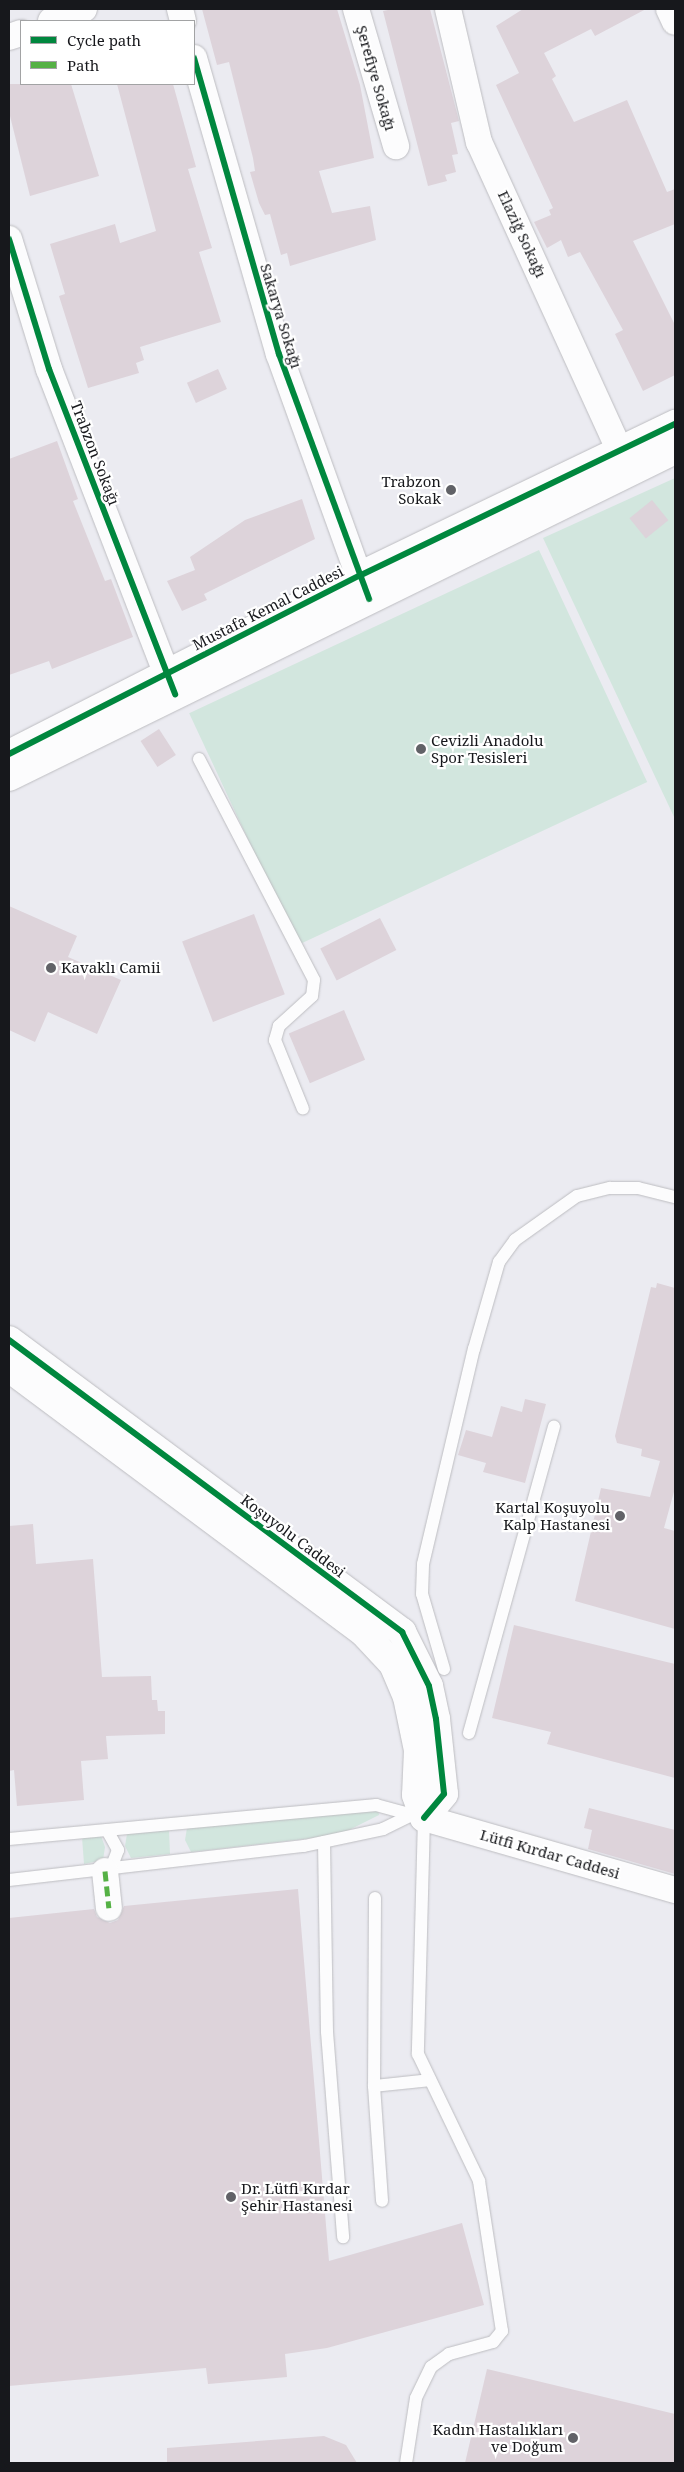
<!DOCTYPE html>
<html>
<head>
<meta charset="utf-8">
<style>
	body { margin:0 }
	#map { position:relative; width:684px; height:2472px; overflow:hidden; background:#ebebf1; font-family:"Noto Serif",serif }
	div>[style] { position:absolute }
	.green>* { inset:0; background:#d2e6de; transform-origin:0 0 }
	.building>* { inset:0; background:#ddd3da; transform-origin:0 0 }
	.roads { filter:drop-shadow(0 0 1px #bdbdc1) drop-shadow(0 0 1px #bdbdc1) }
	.lane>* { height:12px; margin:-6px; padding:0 6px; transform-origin:6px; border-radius:6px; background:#fcfcfd }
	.street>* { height:26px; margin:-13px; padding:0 13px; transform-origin:13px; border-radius:13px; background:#fcfcfd }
	.secondary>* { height:28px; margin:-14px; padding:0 14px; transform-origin:14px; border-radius:14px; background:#fcfcfd }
	.quiet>* { height:5px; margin-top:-2.5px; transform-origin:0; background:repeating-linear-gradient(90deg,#55b145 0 10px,transparent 0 15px) }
	.cycleway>* { height:6px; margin:-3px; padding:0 3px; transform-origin:3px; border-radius:3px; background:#00873e }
	.dots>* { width:14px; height:14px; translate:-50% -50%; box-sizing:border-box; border:2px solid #fff; border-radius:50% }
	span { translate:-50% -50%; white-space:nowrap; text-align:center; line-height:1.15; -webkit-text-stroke:4.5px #fff; paint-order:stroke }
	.street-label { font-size:15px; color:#17181c }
	.poi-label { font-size:15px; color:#17181c }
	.right { translate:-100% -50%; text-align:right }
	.left { translate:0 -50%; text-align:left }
	.frame { position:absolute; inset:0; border:10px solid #17181c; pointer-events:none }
	.legend { position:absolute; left:20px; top:20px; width:175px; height:65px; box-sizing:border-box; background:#fff; border:1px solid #a2a3a4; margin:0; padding:6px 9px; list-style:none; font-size:15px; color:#17181c }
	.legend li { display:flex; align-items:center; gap:10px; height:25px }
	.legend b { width:25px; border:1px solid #a2a3a4 }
</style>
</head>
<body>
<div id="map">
	<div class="green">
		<div style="clip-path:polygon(675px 478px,675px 819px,543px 538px)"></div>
		<div style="left:539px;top:550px;width:256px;height:386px;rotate:65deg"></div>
		<div style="clip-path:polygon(378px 1810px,379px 1815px,339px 1835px,191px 1852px,185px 1840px,187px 1828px)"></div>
		<div style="clip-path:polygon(169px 1830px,170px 1854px,131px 1858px,125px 1846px,127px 1834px)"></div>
		<div style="clip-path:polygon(101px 1836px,105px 1847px,103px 1860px,84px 1864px,82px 1837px)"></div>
	</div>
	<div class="building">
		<div style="clip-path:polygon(202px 9px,337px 9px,360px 85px,374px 158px,319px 171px,332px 213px,370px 206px,376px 240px,290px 266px,287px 253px,281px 255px,270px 214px,265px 215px,259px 203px,250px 172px,255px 171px,253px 158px,229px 62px,217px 65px)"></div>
		<div style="clip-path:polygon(393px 9px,430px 9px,459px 121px,451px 123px,458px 154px,452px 155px,456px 172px,445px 175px,447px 181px,428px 186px,383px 11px)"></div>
		<div style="clip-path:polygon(523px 9px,646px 9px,595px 36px,591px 29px,544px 53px,556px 76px,552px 79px,574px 122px,627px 100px,667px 192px,675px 189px,675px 224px,633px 241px,675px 325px,675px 375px,643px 391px,615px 334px,623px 330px,580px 252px,568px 257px,561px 240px,547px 248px,534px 222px,551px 215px,549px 210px,553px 208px,496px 85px,519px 73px,496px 26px)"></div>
		<div style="clip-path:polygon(9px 84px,71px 84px,99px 176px,30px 196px,9px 112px)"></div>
		<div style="clip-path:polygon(117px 84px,173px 84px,196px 167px,188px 169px,212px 248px,199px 252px,221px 322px,140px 347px,144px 360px,136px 363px,139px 373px,88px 388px,59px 296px,65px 294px,50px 244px,115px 224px,120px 243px,156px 231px)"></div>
		<div style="left:218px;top:369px;width:22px;height:34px;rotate:66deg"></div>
		<div style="clip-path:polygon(57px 441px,78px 499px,73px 501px,105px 581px,111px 579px,133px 637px,52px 669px,49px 661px,9px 675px,9px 459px)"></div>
		<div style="clip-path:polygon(302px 499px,315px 539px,204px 594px,207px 600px,182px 611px,167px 581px,195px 570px,190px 557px,245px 520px)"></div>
		<div style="left:652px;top:500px;width:26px;height:29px;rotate:51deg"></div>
		<div style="left:159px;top:729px;width:31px;height:22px;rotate:57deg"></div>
		<div style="clip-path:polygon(9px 906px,77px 936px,68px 957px,121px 980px,97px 1034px,48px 1012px,35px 1042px,9px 1030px)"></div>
		<div style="left:254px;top:914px;width:86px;height:77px;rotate:69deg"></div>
		<div style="left:380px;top:918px;width:36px;height:67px;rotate:63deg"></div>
		<div style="left:344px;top:1010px;width:54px;height:60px;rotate:67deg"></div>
		<div style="clip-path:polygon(657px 1283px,675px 1288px,675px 1488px,664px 1528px,675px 1531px,675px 1629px,575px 1601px,601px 1488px,650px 1497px,660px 1461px,641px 1456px,642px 1449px,617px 1443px,615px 1436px,651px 1287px,656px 1288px)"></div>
		<div style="clip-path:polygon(525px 1399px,546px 1404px,525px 1483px,483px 1472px,486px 1463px,458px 1455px,466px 1430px,492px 1437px,501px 1406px,522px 1412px)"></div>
		<div style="clip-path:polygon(33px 1524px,36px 1564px,93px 1559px,102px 1677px,151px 1676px,152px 1700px,157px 1700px,158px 1711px,165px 1711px,165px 1734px,106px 1736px,108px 1759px,81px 1761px,84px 1800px,17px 1806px,14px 1770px,9px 1771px,9px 1526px)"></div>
		<div style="clip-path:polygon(514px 1625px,675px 1664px,675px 1778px,547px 1744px,551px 1732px,492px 1718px)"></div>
		<div style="clip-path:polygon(589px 1808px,675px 1830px,675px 1874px,588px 1849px,592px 1830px,584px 1828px)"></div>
		<div style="clip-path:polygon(298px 1889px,329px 2261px,462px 2223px,484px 2305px,327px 2348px,285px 2354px,287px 2377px,208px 2384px,206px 2368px,9px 2386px,9px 1918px,94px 1909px,97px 1917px,110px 1923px,118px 1920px,124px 1906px)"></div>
		<div style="clip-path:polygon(487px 2369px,675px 2414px,675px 2463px,465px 2463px)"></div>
		<div style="clip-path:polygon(324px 2436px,346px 2445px,357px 2463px,167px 2463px,167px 2448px)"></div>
	</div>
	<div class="roads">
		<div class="lane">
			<div style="left:199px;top:759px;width:249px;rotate:62.5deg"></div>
			<div style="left:314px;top:980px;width:16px;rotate:97deg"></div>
			<div style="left:312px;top:996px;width:45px;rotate:137.7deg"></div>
			<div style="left:279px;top:1026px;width:15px;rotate:106deg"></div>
			<div style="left:275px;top:1040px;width:74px;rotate:67.9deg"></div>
			<div style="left:444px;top:1669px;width:78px;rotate:-106.3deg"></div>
			<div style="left:422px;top:1594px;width:30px;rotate:-88deg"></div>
			<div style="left:423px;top:1564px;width:221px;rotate:-76.7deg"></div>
			<div style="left:474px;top:1349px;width:91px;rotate:-74deg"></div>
			<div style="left:499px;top:1262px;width:27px;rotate:-54deg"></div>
			<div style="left:515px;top:1240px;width:76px;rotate:-35.4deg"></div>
			<div style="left:577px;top:1196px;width:34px;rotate:-14deg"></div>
			<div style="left:610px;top:1188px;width:28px"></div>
			<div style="left:638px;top:1188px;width:38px;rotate:14deg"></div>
			<div style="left:469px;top:1733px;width:318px;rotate:-74.5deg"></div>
			<div style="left:107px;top:1830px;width:23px;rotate:61deg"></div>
			<div style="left:118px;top:1850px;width:22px;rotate:111deg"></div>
			<div style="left:9px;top:1839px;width:369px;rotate:-5.3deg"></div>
			<div style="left:376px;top:1805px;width:50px;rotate:15.2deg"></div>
			<div style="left:424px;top:1818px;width:236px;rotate:91.5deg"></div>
			<div style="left:418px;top:2054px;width:141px;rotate:64.3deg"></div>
			<div style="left:479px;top:2181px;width:152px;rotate:81.3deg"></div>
			<div style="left:502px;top:2331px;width:14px;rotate:129deg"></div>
			<div style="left:493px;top:2342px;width:46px;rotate:164.7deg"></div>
			<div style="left:449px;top:2354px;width:22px;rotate:144deg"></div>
			<div style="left:431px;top:2367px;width:34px;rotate:116deg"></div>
			<div style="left:416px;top:2398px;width:66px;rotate:98.7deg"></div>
			<div style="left:324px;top:1842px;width:190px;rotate:89.1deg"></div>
			<div style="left:327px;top:2032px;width:206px;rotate:85.5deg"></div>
			<div style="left:9px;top:1880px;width:297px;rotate:-6.6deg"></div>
			<div style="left:304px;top:1846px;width:81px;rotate:-12.1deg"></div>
			<div style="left:383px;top:1829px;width:30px;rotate:-26deg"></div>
			<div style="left:375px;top:1898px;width:188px;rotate:90.3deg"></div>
			<div style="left:374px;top:2086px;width:115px;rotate:86deg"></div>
			<div style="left:374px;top:2086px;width:56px;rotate:-6.1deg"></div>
		</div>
		<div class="street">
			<div style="left:180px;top:9px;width:12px;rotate:76deg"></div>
			<div style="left:356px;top:9px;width:143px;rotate:73.7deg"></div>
			<div style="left:448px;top:9px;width:137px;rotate:76.9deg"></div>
			<div style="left:479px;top:142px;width:340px;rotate:65.5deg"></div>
			<div style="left:669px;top:9px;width:14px;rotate:65deg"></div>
			<div style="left:51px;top:21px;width:35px;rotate:-20deg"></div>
			<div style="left:9px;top:37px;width:13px;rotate:-18deg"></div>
			<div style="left:194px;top:58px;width:308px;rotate:74deg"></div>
			<div style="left:279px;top:354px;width:236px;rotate:70.2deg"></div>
			<div style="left:9px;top:239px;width:136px;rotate:72.9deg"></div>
			<div style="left:49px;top:369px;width:326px;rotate:68.9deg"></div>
			<div style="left:424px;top:1818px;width:261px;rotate:16deg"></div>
			<div style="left:105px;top:1871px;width:37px;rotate:84deg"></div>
		</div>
		<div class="secondary">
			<div style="left:9px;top:754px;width:393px;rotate:-27deg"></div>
			<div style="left:359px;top:576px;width:351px;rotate:-25.7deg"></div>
			<div style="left:9px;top:777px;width:742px;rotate:-26.15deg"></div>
			<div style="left:9px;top:1340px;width:490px;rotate:36.6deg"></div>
			<div style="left:402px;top:1632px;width:60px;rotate:63.4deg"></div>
			<div style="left:429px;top:1686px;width:34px;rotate:78deg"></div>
			<div style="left:436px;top:1719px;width:75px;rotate:83.9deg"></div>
			<div style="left:444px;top:1794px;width:31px;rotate:130deg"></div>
			<div style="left:9px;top:1368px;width:442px;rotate:36.7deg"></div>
			<div style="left:363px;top:1632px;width:44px;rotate:46.8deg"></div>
			<div style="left:393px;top:1664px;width:36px;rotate:67deg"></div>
			<div style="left:407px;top:1697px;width:54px;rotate:78.3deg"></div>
			<div style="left:418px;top:1750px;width:45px;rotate:92.5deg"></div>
			<div style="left:416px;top:1795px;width:24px;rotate:71deg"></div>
		</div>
	</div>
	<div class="quiet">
		<div style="left:105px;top:1871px;width:37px;rotate:84deg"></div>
	</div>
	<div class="cycleway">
		<div style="left:194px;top:58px;width:308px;rotate:74deg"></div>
		<div style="left:279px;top:354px;width:261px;rotate:69.8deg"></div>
		<div style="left:9px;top:239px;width:136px;rotate:72.9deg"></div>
		<div style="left:49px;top:369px;width:349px;rotate:68.8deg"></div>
		<div style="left:9px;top:754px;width:393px;rotate:-27deg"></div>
		<div style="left:359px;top:576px;width:351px;rotate:-25.7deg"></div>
		<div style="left:9px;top:1340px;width:490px;rotate:36.6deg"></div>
		<div style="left:402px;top:1632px;width:60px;rotate:63.4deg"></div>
		<div style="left:429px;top:1686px;width:34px;rotate:78deg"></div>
		<div style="left:436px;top:1719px;width:75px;rotate:83.9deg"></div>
		<div style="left:444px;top:1794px;width:31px;rotate:130deg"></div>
	</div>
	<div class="dots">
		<div style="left:451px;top:490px;background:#616267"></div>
		<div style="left:421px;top:749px;background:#616267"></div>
		<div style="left:51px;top:968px;background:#616267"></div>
		<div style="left:620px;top:1516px;background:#616267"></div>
		<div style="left:231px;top:2197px;background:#616267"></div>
		<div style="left:573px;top:2438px;background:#616267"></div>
	</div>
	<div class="street-label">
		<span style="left:376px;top:78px;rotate:74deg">Şerefiye Sokağı</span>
		<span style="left:522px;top:234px;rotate:65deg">Elaziğ Sokağı</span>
		<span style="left:281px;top:316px;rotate:73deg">Sakarya Sokağı</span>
		<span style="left:95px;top:453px;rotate:69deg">Trabzon Sokağı</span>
		<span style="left:268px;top:608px;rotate:-27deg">Mustafa Kemal Caddesi</span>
		<span style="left:293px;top:1536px;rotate:37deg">Koşuyolu Caddesi</span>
		<span style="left:550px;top:1854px;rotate:16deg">Lütfi Kırdar Caddesi</span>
	</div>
	<div class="poi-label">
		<span class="right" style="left:441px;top:490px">Trabzon<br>Sokak</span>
		<span class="left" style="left:431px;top:749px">Cevizli Anadolu<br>Spor Tesisleri</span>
		<span class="left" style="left:61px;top:968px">Kavaklı Camii</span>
		<span class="right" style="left:610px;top:1516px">Kartal Koşuyolu<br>Kalp Hastanesi</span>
		<span class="left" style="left:241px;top:2197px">Dr. Lütfi Kırdar<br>Şehir Hastanesi</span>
		<span class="right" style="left:563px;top:2438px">Kadın Hastalıkları<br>ve Doğum</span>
	</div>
	<div class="frame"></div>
	<ul class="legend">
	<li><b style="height:6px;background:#00873e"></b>Cycle path</li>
	<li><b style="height:6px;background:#55b145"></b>Path</li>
	</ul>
</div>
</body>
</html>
